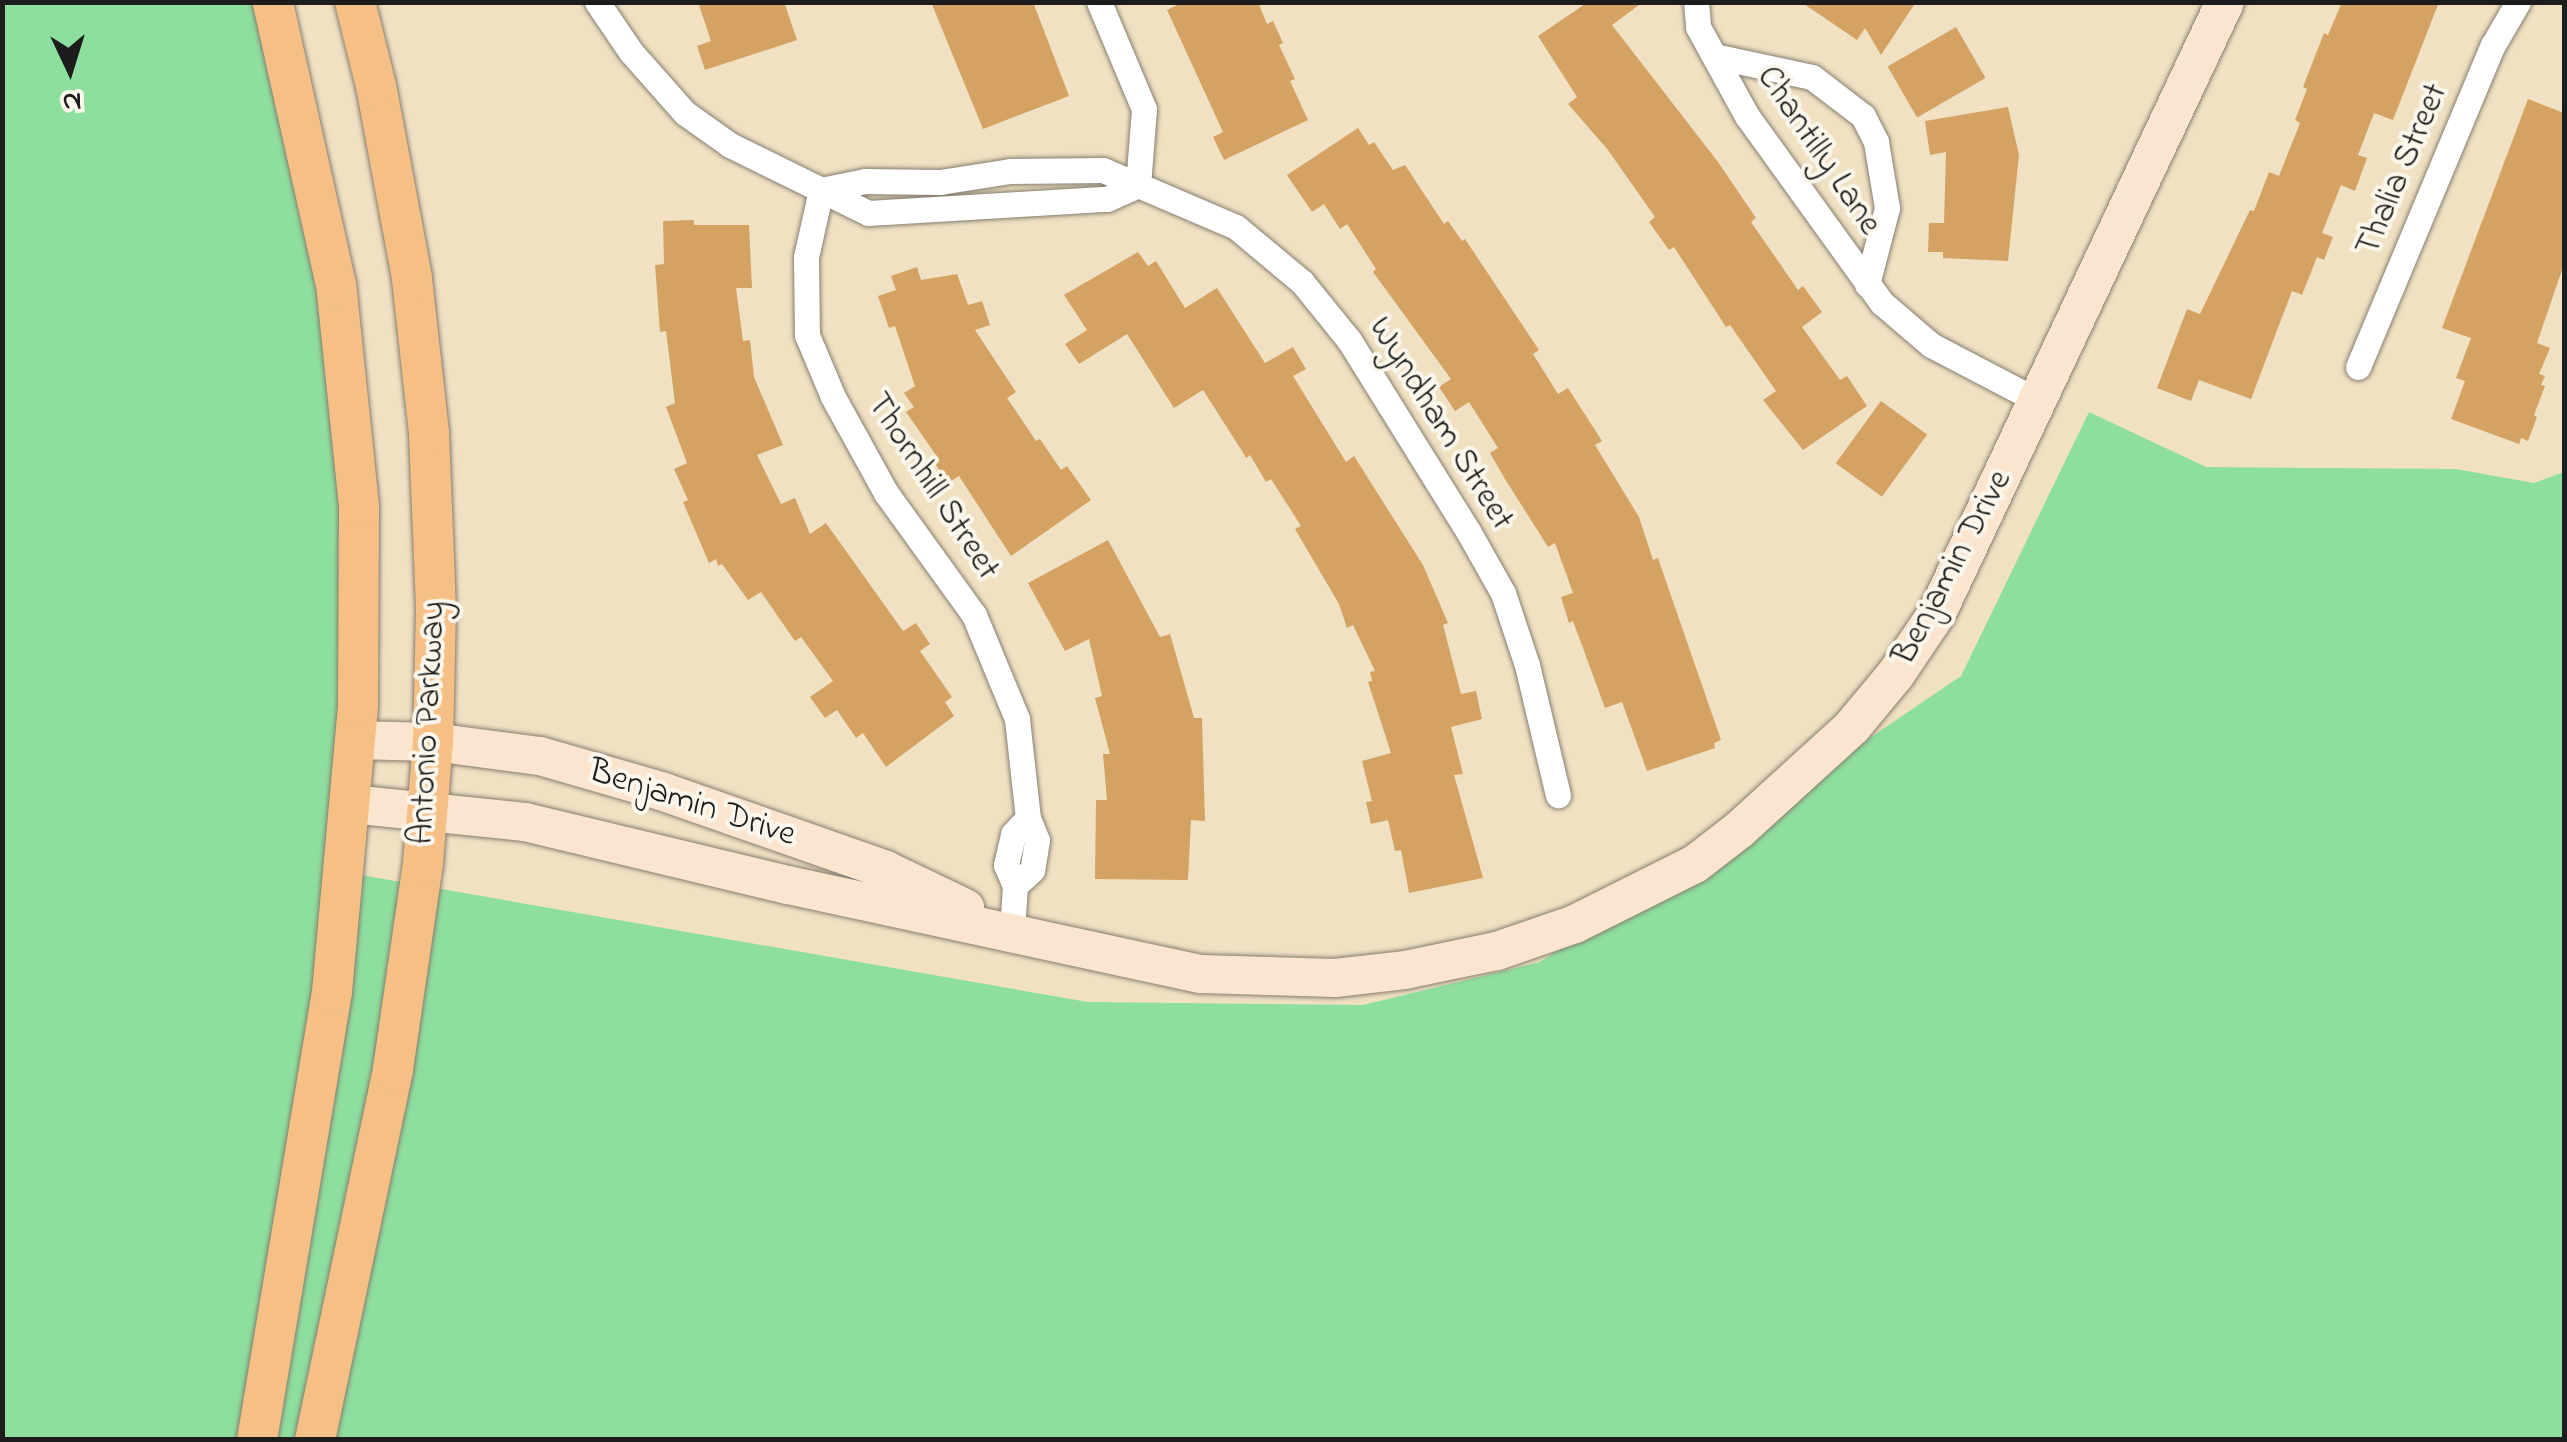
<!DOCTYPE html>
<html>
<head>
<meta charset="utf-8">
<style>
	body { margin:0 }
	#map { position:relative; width:2567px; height:1442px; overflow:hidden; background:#f0e1c3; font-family:"Indie Flower",sans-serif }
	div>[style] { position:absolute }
	.green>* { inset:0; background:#8edf9f }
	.building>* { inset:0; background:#d4a263; transform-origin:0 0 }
	.roads { filter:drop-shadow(0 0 2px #867e70) drop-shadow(0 0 2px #867e70) }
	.street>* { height:25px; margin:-12.5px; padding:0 12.5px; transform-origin:12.5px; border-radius:12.5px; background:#fff }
	.secondary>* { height:38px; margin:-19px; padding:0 19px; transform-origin:19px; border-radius:19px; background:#fbe5cf }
	.primary>* { height:40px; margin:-20px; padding:0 20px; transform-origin:20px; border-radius:20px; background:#f5bf86 }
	span { translate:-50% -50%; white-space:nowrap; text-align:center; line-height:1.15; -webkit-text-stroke:8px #fbf7ec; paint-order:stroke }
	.street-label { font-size:35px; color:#1c1c1c }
	.frame { position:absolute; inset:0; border:5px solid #1c1c1c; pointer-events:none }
	.north { position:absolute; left:20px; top:20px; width:100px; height:100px; -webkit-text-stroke:8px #fbf7ec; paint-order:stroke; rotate:176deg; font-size:28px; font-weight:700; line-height:40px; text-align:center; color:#1c1c1c }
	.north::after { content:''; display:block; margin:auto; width:35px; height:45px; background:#1c1c1c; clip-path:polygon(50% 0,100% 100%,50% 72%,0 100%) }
</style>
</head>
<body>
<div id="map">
	<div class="green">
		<div style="clip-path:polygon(3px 3px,288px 3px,373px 502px,338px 871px,1088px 1002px,1363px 1005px,1540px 962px,1961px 676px,2089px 412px,2206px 467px,2456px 469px,2534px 483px,2564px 472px,2564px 1439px,3px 1440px)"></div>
	</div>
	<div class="building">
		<div style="clip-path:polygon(698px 2px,784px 2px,797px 40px,705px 70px,697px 46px,711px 41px)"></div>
		<div style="clip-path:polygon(931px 2px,1033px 2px,1069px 96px,983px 129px)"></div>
		<div style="clip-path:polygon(1183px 2px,1258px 2px,1267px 24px,1273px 21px,1283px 43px,1279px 45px,1295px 79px,1290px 81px,1308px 120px,1224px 160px,1213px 137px,1223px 132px,1167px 10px)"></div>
		<div style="clip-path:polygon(1588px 2px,1643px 2px,1612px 25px,1718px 162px,1756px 218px,1751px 222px,1798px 290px,1803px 286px,1822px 312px,1802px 327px,1840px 380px,1847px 376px,1867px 406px,1803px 450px,1763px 400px,1776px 391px,1730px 325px,1726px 327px,1674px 247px,1669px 250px,1649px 222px,1655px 217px,1608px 150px,1568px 104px,1577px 97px,1538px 36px)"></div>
		<div style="clip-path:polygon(1801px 2px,1916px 2px,1881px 55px,1865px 28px,1857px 40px)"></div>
		<div style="clip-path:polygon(2342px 2px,2439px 2px,2393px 120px,2374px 113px,2358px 155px,2367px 158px,2355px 191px,2341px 185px,2322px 233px,2333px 237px,2324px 260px,2317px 257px,2302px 295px,2292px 291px,2251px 399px,2199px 380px,2191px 401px,2157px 388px,2187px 309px,2200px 314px,2250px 210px,2254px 211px,2269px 172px,2279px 176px,2300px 123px,2295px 120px,2307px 89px,2303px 87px,2324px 33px,2328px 35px)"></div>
		<div style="left:1956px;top:27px;width:59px;height:79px;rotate:60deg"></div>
		<div style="clip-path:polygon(2528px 99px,2564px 113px,2564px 264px,2537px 343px,2550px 348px,2539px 374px,2545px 376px,2541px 385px,2545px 386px,2534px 415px,2537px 417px,2528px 441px,2521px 438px,2519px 444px,2451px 419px,2465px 381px,2456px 378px,2471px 338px,2442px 328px)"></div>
		<div style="clip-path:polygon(2008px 107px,2019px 155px,2008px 261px,1943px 258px,1943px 252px,1928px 252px,1929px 223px,1944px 223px,1946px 152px,1930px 155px,1925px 121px)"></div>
		<div style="clip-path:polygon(1358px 128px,1369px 145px,1374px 142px,1393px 170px,1405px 165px,1444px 224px,1448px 221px,1462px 241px,1465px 239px,1539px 350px,1533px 354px,1558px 394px,1568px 388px,1602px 441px,1595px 445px,1639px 517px,1653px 560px,1658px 558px,1721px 740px,1714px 743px,1715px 748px,1647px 771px,1622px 702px,1605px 708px,1573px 621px,1569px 623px,1561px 597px,1573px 593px,1555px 543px,1548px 547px,1505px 479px,1490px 453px,1498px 448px,1469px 402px,1455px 411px,1439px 387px,1451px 379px,1373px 272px,1376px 269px,1347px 224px,1340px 229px,1324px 204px,1312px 212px,1287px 175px)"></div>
		<div style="clip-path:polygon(694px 220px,694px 225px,749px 225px,752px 288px,736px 288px,743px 341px,750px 340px,754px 377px,783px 445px,757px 455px,781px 504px,795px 498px,810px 534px,826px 523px,903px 631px,916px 623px,930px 644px,920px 651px,952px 697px,945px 702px,954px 716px,886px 767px,863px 733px,856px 738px,837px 710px,825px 718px,810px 697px,833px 681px,801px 637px,795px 641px,761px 592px,748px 600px,722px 564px,718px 566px,716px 559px,709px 563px,683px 502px,688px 500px,674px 469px,687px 463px,666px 407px,675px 403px,666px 331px,660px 332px,655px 265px,664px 264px,663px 221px)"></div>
		<div style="clip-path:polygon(1138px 252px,1148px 266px,1156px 261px,1185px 308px,1217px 288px,1265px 363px,1293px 347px,1306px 369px,1293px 376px,1346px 462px,1354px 456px,1423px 565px,1448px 623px,1443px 625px,1461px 694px,1476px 691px,1482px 719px,1451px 727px,1463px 774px,1454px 775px,1483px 878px,1409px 893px,1401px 850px,1395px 851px,1388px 820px,1371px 824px,1366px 802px,1372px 801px,1362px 761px,1391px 753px,1368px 682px,1372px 681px,1370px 672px,1375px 671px,1353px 625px,1347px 628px,1339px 604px,1295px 529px,1301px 526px,1271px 479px,1266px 482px,1250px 455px,1246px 458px,1242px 451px,1203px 390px,1174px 408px,1127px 334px,1079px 364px,1065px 344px,1087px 330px,1064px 295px)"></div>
		<div style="clip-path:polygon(917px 267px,921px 280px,957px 274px,968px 305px,982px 301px,990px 325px,975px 330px,1016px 392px,1007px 398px,1036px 441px,1040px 439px,1061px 470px,1067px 466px,1091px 500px,1011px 556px,959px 476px,948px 483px,933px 461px,938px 458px,906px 412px,914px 407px,904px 393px,915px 386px,895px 326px,889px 328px,878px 296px,896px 290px,891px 276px)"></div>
		<div style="left:1881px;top:401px;width:57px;height:77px;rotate:36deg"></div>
		<div style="clip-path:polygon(1108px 540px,1160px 637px,1170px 634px,1194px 718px,1202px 718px,1205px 821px,1191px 820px,1188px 880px,1095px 879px,1096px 800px,1107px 800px,1103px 754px,1110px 754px,1095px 698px,1102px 696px,1089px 639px,1065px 651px,1028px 583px)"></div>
	</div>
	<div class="roads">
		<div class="street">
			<div style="left:597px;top:2px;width:60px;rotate:55.8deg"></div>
			<div style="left:631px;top:52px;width:81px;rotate:48.5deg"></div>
			<div style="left:685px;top:113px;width:55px;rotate:35.4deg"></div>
			<div style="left:730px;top:145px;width:154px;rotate:26.2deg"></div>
			<div style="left:868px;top:213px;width:239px;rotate:-3.4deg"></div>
			<div style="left:1107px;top:199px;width:34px;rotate:-24deg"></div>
			<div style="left:1099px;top:2px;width:116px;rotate:67.2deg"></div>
			<div style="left:1144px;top:109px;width:76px;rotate:94.5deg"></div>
			<div style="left:1696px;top:2px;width:25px;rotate:85deg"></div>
			<div style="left:1698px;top:27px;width:102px;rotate:61.2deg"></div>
			<div style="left:1747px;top:116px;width:231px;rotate:54.2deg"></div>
			<div style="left:1882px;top:303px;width:65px;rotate:40.6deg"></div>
			<div style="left:1931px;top:345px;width:123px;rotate:27.6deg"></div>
			<div style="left:1714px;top:56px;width:100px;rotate:12.1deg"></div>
			<div style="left:1812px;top:77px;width:64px;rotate:37.4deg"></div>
			<div style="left:1863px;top:116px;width:29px;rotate:63deg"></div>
			<div style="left:1876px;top:142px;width:67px;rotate:80.5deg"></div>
			<div style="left:1887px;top:208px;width:79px;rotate:104.7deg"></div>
			<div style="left:821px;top:190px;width:45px;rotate:-11.6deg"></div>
			<div style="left:865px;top:181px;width:75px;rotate:0.8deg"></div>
			<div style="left:940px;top:182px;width:71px;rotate:-8.9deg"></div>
			<div style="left:1010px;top:171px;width:93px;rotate:-0.6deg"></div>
			<div style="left:1103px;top:170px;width:145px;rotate:23.2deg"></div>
			<div style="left:1236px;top:227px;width:86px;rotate:39.8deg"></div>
			<div style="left:1302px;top:282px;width:75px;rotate:51deg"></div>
			<div style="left:1349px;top:340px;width:225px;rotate:58.1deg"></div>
			<div style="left:1468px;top:531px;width:71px;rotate:60.6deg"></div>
			<div style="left:1503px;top:593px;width:76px;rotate:71.6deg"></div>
			<div style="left:1527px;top:665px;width:134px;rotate:76.6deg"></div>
			<div style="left:821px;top:190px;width:69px;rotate:102.6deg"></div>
			<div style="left:806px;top:257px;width:78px;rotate:89.3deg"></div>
			<div style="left:807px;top:335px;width:67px;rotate:67.2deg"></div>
			<div style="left:833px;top:397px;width:110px;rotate:61.1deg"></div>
			<div style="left:886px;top:493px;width:150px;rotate:54.2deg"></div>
			<div style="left:974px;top:615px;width:113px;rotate:67.5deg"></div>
			<div style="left:1017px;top:719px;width:100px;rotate:83.7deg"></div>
			<div style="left:1028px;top:818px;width:24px;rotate:68deg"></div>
			<div style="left:1037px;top:840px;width:30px;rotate:99deg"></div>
			<div style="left:1032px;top:870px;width:23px;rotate:137deg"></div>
			<div style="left:2358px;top:367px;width:349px;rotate:-67.3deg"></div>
			<div style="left:2493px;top:45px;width:50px;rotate:-59.8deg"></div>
			<div style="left:1012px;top:931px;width:45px;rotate:-86.2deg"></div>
			<div style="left:1015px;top:886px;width:23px;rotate:-113deg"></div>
			<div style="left:1006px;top:865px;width:32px;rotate:-77deg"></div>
			<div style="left:1013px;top:834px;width:22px;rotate:-47deg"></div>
		</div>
		<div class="secondary">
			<div style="left:355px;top:740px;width:78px;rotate:1.5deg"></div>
			<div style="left:433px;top:742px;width:108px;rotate:7.5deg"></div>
			<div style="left:540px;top:756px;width:126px;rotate:16.1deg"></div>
			<div style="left:661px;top:791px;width:238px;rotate:19.3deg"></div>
			<div style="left:886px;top:870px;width:88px;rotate:25.7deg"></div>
			<div style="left:351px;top:804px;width:175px;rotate:5.9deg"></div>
			<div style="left:525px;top:822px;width:270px;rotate:13.5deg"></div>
			<div style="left:788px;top:885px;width:422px;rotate:12.2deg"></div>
			<div style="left:1201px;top:974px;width:134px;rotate:1.7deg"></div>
			<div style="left:1335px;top:978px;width:70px;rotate:-6.5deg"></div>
			<div style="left:1405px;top:970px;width:94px;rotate:-11.7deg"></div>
			<div style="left:1497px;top:951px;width:83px;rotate:-19.1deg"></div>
			<div style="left:1575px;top:924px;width:134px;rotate:-26.6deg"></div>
			<div style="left:1695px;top:864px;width:56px;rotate:-37.7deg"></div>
			<div style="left:1739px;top:830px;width:153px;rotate:-42.3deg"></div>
			<div style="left:1852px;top:727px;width:69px;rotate:-50.3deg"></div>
			<div style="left:1896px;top:674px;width:73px;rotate:-56.1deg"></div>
			<div style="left:1937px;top:613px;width:675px;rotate:-64.76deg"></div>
		</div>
		<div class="primary">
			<div style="left:257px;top:1440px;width:454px;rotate:-80.5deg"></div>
			<div style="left:332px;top:992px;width:287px;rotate:-84.8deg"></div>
			<div style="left:358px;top:706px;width:200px;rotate:-89.7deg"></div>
			<div style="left:359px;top:506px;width:222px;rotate:-95.9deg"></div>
			<div style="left:336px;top:285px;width:290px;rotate:-102.6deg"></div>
			<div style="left:315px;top:1440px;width:379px;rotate:-78.1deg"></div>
			<div style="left:393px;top:1069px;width:208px;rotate:-81.7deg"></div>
			<div style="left:423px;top:863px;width:121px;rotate:-85.3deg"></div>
			<div style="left:433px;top:742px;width:134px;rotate:-88.7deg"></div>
			<div style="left:436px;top:608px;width:175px;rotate:-92.3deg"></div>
			<div style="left:429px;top:433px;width:156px;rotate:-96.3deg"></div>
			<div style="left:412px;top:278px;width:195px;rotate:-100.6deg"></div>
			<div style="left:376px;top:86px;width:87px;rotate:-104deg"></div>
		</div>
	</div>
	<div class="street-label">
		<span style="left:1818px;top:151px;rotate:56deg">Chantilly Lane</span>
		<span style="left:2403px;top:170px;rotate:-67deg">Thalia Street</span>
		<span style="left:1440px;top:424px;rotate:58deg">Wyndham Street</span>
		<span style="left:932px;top:487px;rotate:57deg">Thornhill Street</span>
		<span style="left:1953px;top:568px;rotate:-62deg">Benjamin Drive</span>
		<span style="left:429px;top:723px;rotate:-87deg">Antonio Parkway</span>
		<span style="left:692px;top:804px;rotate:18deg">Benjamin Drive</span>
	</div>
	<div class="frame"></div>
	<div class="north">N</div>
</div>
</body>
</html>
